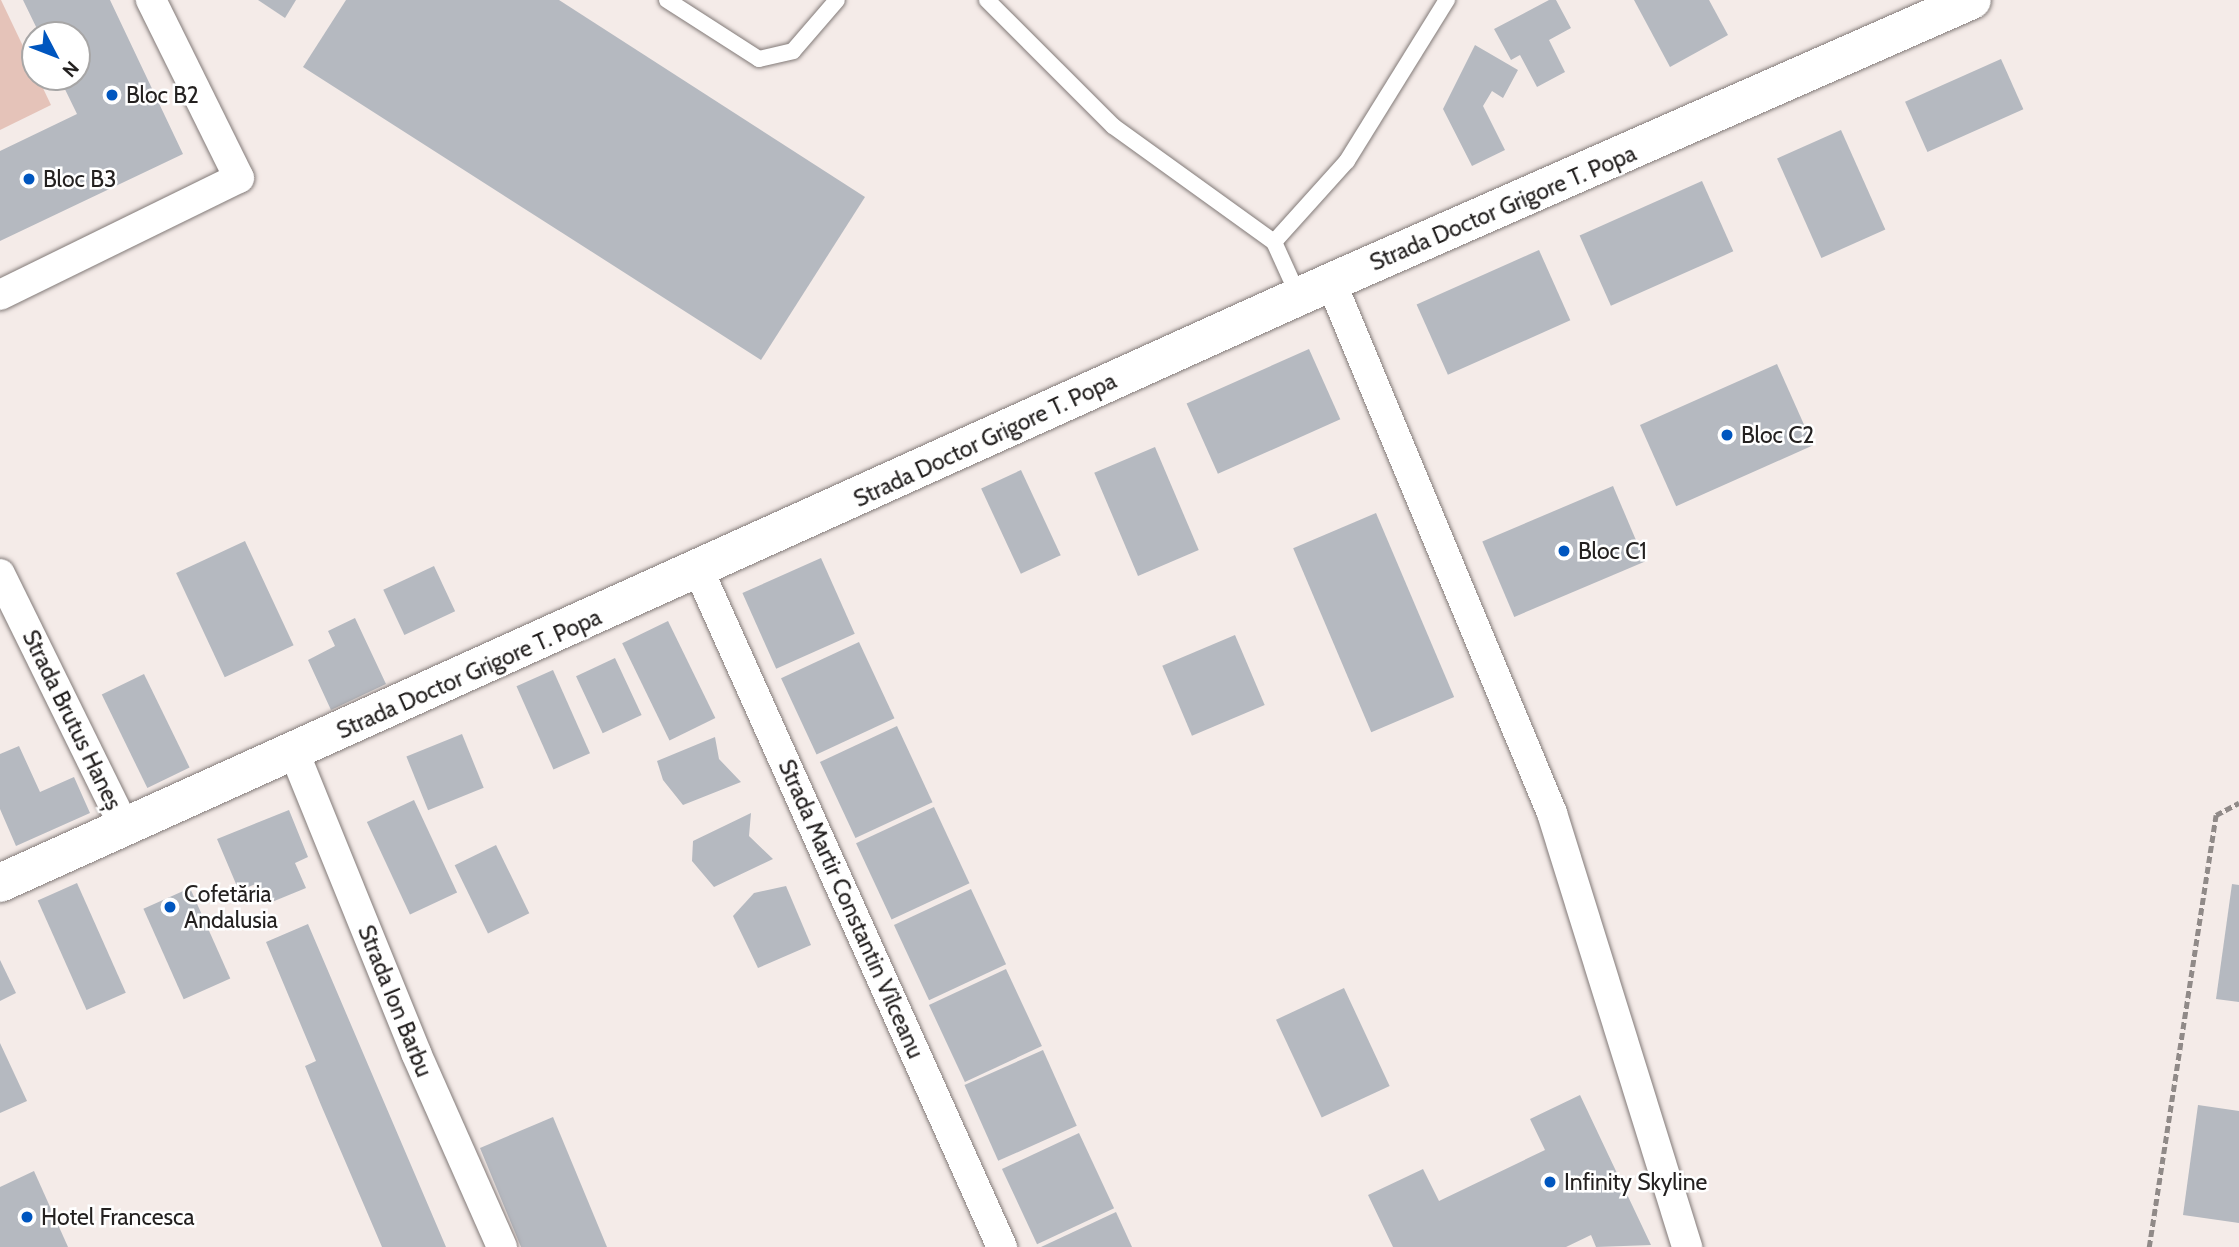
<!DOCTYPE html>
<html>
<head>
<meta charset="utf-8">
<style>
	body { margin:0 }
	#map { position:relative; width:2239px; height:1247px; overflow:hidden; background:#f4ebe8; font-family:Cabin,sans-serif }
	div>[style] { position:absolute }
	.green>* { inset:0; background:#e5c3b9 }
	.building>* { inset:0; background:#b5b9c0; transform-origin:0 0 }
	.path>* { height:4.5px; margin-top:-2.25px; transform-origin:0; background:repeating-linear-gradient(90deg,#908a88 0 7px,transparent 0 10.5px) }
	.roads { filter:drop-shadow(0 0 2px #827a78) drop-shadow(0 0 2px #827a78) }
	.lane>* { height:16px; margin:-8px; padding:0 8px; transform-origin:8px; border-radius:8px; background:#fff }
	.street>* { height:30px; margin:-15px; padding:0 15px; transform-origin:15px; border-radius:15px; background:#fff }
	.secondary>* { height:38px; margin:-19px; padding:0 19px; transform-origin:19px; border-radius:19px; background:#fff }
	.dots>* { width:19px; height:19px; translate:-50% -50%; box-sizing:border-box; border:4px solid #fff; border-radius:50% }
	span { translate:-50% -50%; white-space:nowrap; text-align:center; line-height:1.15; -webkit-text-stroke:5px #fff; paint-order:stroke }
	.poi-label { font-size:23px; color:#242120 }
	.left { translate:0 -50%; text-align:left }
	.street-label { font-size:23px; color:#242120 }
	.north { position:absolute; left:21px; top:21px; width:70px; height:70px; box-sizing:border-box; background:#fff; border:2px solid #a7a6a6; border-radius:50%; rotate:132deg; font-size:19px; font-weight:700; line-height:28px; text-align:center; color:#242120 }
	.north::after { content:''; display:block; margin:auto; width:24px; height:32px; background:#0056bf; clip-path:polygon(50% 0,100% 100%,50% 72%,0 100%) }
</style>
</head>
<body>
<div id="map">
	<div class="green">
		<div style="clip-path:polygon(1px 0,51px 105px,0 130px,0 0)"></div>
	</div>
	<div class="building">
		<div style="clip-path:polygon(23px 0,110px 0,183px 154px,0 241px,0 151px,77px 114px,59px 77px,77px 77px,77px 35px,40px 35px)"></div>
		<div style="clip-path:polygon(258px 0,296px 0,285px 18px)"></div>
		<div style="clip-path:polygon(346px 0,559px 0,865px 197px,761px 360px,303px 67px)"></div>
		<div style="clip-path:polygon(1549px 0,1556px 0,1571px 28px,1549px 40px,1565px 72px,1537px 87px,1520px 55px,1511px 60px,1494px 29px)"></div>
		<div style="clip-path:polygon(1634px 0,1709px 0,1728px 35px,1670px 67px)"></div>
		<div style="clip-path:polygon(1475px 45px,1518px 70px,1503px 98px,1492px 91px,1483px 106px,1505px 150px,1472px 166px,1443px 109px)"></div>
		<div style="left:2001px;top:59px;width:55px;height:105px;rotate:66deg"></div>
		<div style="left:1841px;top:130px;width:109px;height:70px;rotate:66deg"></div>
		<div style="left:1702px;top:181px;width:77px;height:134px;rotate:66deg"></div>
		<div style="left:1539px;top:250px;width:77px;height:134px;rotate:66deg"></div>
		<div style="left:1309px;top:349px;width:77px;height:134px;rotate:66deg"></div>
		<div style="left:1777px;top:364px;width:89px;height:150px;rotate:66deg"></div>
		<div style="left:1155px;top:447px;width:112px;height:66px;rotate:67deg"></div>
		<div style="left:1021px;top:470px;width:94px;height:44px;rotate:65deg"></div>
		<div style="left:1613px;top:486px;width:82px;height:142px;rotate:67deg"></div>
		<div style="left:1376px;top:513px;width:200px;height:90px;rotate:67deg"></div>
		<div style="left:245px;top:541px;width:115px;height:76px;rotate:65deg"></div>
		<div style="left:821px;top:558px;width:83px;height:86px;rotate:66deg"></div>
		<div style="left:434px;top:566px;width:50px;height:56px;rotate:65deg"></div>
		<div style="clip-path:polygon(355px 618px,386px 684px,331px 710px,308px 660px,335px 646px,328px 631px)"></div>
		<div style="left:668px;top:621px;width:108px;height:51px;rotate:64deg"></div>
		<div style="left:1235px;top:635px;width:76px;height:79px;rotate:67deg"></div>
		<div style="left:859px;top:642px;width:84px;height:86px;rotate:65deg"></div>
		<div style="left:615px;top:658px;width:63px;height:43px;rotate:65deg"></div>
		<div style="left:553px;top:670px;width:91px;height:40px;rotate:66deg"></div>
		<div style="left:144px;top:674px;width:104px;height:47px;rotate:64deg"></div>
		<div style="left:897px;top:726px;width:84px;height:85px;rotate:65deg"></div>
		<div style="left:462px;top:734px;width:58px;height:60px;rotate:68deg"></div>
		<div style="clip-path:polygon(715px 737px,719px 759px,741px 782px,683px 805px,663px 780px,657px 761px)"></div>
		<div style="clip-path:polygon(19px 746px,40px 792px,74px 777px,90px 813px,16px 846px,0 809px,0 754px)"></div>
		<div style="left:414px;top:800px;width:102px;height:52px;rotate:65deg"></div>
		<div style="left:934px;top:807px;width:84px;height:86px;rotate:65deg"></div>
		<div style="clip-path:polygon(289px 810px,308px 857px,295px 863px,306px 888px,267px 904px,258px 883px,239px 891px,217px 839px)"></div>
		<div style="clip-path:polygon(751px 813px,749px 836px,773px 859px,714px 887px,692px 861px,693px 841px)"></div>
		<div style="left:496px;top:845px;width:76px;height:46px;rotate:64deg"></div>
		<div style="left:77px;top:883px;width:120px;height:43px;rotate:66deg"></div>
		<div style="clip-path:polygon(2232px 884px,2239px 885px,2239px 1002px,2216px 999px)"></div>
		<div style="clip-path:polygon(786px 886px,811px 945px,758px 968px,733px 916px,754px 893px)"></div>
		<div style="left:190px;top:888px;width:99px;height:51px;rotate:66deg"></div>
		<div style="left:971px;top:889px;width:83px;height:85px;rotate:65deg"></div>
		<div style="clip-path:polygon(308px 924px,375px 1081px,446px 1247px,382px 1247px,321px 1105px,305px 1066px,316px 1061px,266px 942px)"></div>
		<div style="clip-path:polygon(0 960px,16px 993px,0 1001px)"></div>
		<div style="left:1006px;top:969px;width:85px;height:85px;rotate:65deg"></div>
		<div style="left:1344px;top:988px;width:108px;height:75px;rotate:65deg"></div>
		<div style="clip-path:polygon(0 1043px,27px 1101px,0 1113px)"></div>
		<div style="left:1043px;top:1050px;width:83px;height:86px;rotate:66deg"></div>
		<div style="clip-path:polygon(1580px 1095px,1651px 1245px,1596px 1247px,1591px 1235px,1566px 1247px,1393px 1247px,1368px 1195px,1423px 1169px,1439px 1201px,1545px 1150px,1530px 1119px)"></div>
		<div style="clip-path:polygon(2198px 1105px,2239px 1111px,2239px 1223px,2183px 1215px)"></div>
		<div style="clip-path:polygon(553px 1117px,607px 1247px,521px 1247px,480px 1148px)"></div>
		<div style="left:1079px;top:1133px;width:83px;height:85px;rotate:65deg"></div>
		<div style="clip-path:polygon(34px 1171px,68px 1247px,0 1247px,0 1187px)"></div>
		<div style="clip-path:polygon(1116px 1212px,1132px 1247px,1041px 1247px)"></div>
	</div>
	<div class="path">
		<div style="left:2149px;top:1247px;width:437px;rotate:-81.2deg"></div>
		<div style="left:2216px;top:815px;width:26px;rotate:-28deg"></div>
	</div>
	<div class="roads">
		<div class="lane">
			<div style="left:667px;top:0;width:109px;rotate:32.7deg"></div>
			<div style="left:759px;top:59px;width:35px;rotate:-13deg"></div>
			<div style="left:793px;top:51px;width:67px;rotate:-49.2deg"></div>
			<div style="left:987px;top:0;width:178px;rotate:45deg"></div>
			<div style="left:1113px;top:126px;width:198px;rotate:35.8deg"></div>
			<div style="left:1274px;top:242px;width:109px;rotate:-48deg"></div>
			<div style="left:1347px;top:161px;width:190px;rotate:-58.2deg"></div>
			<div style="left:1274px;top:242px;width:60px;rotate:65.6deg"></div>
		</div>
		<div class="street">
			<div style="left:1331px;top:282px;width:575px;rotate:67.4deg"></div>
			<div style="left:1552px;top:813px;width:455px;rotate:72.7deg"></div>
			<div style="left:0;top:295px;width:266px;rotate:-26.1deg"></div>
			<div style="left:239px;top:178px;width:199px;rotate:-116.3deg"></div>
			<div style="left:699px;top:571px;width:741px;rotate:65.86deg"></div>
			<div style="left:0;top:574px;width:283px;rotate:63.8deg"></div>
			<div style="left:294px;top:752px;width:325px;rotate:67.9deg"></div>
			<div style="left:416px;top:1053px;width:212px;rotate:66.1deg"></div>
		</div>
		<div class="secondary">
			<div style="left:0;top:883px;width:1460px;rotate:-24.3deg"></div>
			<div style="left:1331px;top:282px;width:700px;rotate:-23.75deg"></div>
		</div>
	</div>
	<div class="dots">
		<div style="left:112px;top:95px;background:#0056bf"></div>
		<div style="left:29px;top:179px;background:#0056bf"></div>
		<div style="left:1727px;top:435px;background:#0056bf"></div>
		<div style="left:1564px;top:551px;background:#0056bf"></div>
		<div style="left:170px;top:907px;background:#0056bf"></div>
		<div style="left:1550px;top:1182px;background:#0056bf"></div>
		<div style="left:27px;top:1217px;background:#0056bf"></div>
	</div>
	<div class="poi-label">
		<span class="left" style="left:126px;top:95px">Bloc B2</span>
		<span class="left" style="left:43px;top:179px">Bloc B3</span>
		<span class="left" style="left:1741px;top:435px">Bloc C2</span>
		<span class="left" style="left:1578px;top:551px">Bloc C1</span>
		<span class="left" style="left:184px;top:907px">Cofetăria<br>Andalusia</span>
		<span class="left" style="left:1564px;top:1182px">Infinity Skyline</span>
		<span class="left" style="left:41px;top:1217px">Hotel Francesca</span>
	</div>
	<div class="street-label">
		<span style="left:1503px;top:208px;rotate:-23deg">Strada Doctor Grigore T. Popa</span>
		<span style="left:985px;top:440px;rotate:-25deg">Strada Doctor Grigore T. Popa</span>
		<span style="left:469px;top:674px;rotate:-24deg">Strada Doctor Grigore T. Popa</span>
		<span style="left:72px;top:720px;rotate:64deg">Strada Brutus Haneș</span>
		<span style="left:851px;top:909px;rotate:66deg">Strada Martir Constantin Vîlceanu</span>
		<span style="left:395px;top:1001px;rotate:68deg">Strada Ion Barbu</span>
	</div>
	<div class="north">N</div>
</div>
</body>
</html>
